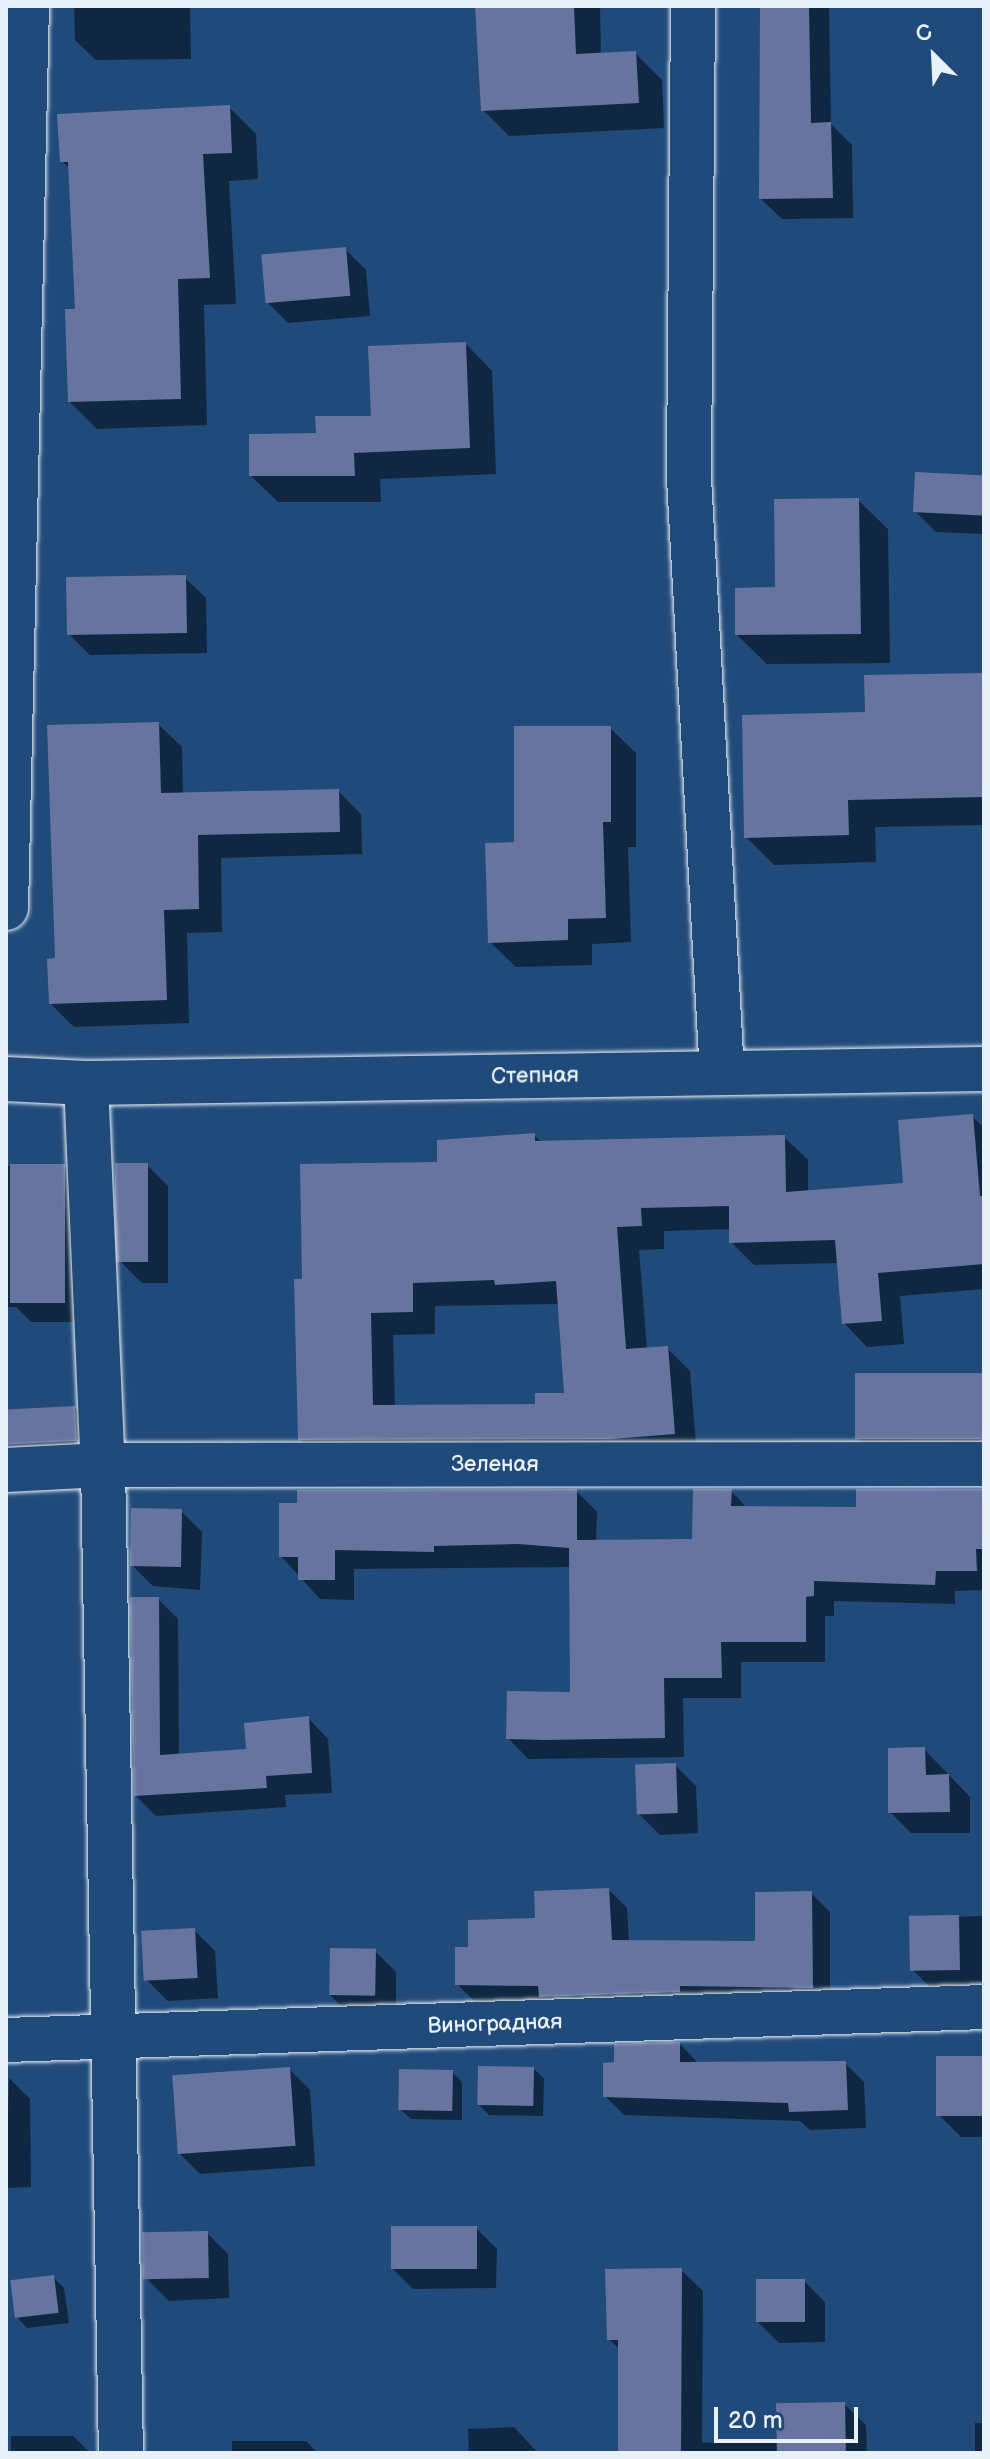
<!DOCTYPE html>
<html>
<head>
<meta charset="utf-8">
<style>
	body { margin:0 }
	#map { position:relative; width:990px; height:2459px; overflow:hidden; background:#1f4a7a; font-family:"Balsamiq Sans",sans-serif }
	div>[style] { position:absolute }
	.shadow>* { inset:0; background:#0007; transform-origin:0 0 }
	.building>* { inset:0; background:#6874a0; transform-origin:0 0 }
	.roads { filter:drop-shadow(0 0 2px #e8f1f8) drop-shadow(0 0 2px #e8f1f8) }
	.street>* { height:44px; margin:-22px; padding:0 22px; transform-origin:22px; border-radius:22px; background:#1f4a7a }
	span { translate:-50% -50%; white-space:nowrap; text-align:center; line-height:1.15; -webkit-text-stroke:6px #1f4a7a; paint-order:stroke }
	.street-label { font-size:22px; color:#e8f1f8 }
	.frame { position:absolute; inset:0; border:8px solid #e8f1f8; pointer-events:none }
	.north { position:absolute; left:894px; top:16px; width:80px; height:80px; -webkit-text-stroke:6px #1f4a7a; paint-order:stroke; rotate:336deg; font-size:22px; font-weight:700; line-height:32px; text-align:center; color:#e8f1f8 }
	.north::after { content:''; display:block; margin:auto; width:28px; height:36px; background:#e8f1f8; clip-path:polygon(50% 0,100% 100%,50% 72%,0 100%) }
	.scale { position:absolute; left:714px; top:2407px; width:144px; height:36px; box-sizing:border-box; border:4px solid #e8f1f8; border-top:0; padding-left:10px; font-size:24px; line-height:28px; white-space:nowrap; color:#e8f1f8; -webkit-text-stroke:6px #1f4a7a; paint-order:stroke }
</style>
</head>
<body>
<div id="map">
	<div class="shadow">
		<div style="clip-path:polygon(74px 6px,190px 6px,191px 59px,96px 60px,75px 40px)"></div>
		<div style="clip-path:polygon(475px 6px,600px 6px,601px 55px,635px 53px,662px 80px,664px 128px,509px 136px,483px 110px)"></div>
		<div style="clip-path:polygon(761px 6px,829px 6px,831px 124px,852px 145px,853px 218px,782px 219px,761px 199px)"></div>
		<div style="clip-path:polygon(229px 107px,256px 134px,258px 179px,229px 181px,236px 304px,204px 305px,207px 425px,97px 429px,70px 402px,77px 311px,71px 170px,62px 161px)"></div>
		<div style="clip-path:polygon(345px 249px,366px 270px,370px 316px,288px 323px,267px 302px)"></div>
		<div style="clip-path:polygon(466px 344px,492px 371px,496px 474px,380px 479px,381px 502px,278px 502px,251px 476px,318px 435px,373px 418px)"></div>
		<div style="clip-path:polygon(984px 478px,984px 534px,936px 532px,915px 511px)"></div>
		<div style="clip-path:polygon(858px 500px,888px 529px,890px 663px,767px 664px,737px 635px)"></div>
		<div style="clip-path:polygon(185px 578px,206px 598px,207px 653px,90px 655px,69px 634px)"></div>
		<div style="clip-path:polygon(981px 675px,984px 825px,875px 827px,876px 862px,774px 865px,746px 837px,867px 714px)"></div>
		<div style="clip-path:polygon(158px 724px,182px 747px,183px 795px,338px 791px,361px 814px,362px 854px,221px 858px,222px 932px,187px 933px,189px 1023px,74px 1027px,50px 1003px,57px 960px)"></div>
		<div style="clip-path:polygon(610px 728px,636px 753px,636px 847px,628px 847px,631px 942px,592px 944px,592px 965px,516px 967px,490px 942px,516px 844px)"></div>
		<div style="clip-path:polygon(evenodd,972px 1116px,984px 1128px,984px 1289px,900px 1296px,904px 1344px,867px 1347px,844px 1323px,839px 1263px,754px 1265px,731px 1242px,731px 1229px,664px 1231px,664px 1249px,639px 1250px,647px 1349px,667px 1348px,690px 1371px,697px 1457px,324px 1462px,300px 1439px,304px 1281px,439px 1164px,534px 1135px,542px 1143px,784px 1137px,808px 1160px,808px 1192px,905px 1185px,972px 1116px,560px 1304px,567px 1395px,537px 1406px,395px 1407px,393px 1335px,435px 1334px,435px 1306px,560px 1304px)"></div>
		<div style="clip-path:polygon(147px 1165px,168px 1186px,168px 1283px,142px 1283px,121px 1262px)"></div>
		<div style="clip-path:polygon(6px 1166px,64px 1166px,84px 1185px,90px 1322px,31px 1322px,16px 1307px,6px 1307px)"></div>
		<div style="clip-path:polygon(984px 1376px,984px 1461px,878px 1459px,857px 1438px)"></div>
		<div style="clip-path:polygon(75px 1408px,96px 1429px,97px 1462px,6px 1478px,6px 1410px)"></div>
		<div style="clip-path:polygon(984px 1489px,984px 1590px,955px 1591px,955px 1604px,834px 1601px,834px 1616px,825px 1616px,825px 1662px,741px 1662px,741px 1698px,683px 1698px,684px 1757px,528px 1759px,508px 1738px,572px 1694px,572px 1567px,354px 1569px,354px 1600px,320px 1599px,281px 1556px,576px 1491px,597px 1512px,596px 1542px,694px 1541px,731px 1491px,747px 1508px,858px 1509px)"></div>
		<div style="clip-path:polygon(181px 1511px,202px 1532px,200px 1590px,153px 1586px,132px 1565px)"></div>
		<div style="clip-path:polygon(158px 1599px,178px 1619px,179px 1756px,248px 1751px,308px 1718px,328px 1739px,332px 1793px,285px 1795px,286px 1807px,156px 1816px,136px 1796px)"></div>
		<div style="clip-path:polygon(924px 1749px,970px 1797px,970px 1833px,911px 1833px,890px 1812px)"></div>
		<div style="clip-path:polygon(675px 1765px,696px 1786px,698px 1833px,660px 1835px,639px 1814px)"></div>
		<div style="clip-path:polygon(609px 1890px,627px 1908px,629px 1942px,757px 1943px,811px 1893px,830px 1912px,830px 2005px,476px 2003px,457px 1984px,470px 1949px)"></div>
		<div style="clip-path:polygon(984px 1916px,984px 1991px,934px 1991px,913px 1970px,911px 1918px)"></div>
		<div style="clip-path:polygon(194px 1930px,215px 1951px,218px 1998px,168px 2001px,147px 1980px)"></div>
		<div style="clip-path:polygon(375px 1951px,396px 1972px,396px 2015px,351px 2016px,330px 1995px)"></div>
		<div style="clip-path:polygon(680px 2044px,699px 2064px,845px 2063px,864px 2082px,866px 2128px,810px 2130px,800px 2121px,624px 2115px,605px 2096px)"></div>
		<div style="clip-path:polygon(984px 2058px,984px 2137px,961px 2137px,940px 2116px)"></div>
		<div style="clip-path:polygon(289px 2069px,310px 2090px,315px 2166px,200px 2174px,179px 2153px)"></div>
		<div style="clip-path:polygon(534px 2069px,544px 2079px,543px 2116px,489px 2115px,479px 2105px)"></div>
		<div style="clip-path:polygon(452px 2072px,462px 2082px,462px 2120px,411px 2119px,400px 2109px)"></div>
		<div style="clip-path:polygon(9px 2078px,30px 2099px,31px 2187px,6px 2188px)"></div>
		<div style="clip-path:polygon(476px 2228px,497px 2249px,496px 2288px,413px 2289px,392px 2268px)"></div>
		<div style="clip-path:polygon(207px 2233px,228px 2254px,229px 2298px,169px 2301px,148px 2280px)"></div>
		<div style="clip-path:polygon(681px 2270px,703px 2291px,702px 2443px,779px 2440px,844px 2404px,866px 2425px,867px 2453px,620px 2453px,620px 2350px,609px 2339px)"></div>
		<div style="clip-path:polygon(53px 2277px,64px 2288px,69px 2323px,27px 2328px,17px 2317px)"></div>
		<div style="clip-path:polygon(804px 2281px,825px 2302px,825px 2342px,779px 2343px,758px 2322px)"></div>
		<div style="left:975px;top:2423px;width:9px;height:30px"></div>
		<div style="clip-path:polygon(514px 2427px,538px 2453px,469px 2453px,468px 2429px)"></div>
		<div style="clip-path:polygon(11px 2436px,73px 2436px,90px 2453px,11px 2453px)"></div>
		<div style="clip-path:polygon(232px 2441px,306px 2441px,317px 2452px,343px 2453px,232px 2453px)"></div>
	</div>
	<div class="building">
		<div style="clip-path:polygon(475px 6px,574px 6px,576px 54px,636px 51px,639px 103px,481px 111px)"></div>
		<div style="clip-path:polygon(760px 6px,809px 6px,811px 123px,831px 122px,833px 198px,759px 199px)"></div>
		<div style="clip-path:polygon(230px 105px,232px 153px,203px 154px,210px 278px,178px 279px,181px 399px,68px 402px,65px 309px,75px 309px,68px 162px,60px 162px,57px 114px)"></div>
		<div style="left:346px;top:247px;width:49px;height:85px;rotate:85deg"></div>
		<div style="clip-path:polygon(466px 342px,470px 448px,354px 453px,355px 476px,249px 476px,249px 434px,316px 433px,315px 416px,371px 416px,368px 346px)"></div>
		<div style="left:915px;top:472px;width:69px;height:40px;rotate:3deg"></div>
		<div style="clip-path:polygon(859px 498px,861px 634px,735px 635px,735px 588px,775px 587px,774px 499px)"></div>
		<div style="left:186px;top:575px;width:58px;height:120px;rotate:89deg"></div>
		<div style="clip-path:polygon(982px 673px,984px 797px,848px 800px,849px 835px,744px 838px,742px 715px,865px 712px,864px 675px)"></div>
		<div style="clip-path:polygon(159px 722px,161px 793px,339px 789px,340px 832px,198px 835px,199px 909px,164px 910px,167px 1000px,49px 1004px,47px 959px,55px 958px,47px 725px)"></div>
		<div style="clip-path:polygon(514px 726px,611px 726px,611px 822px,603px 822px,606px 918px,568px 919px,568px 940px,488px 943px,485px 843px,514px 842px)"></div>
		<div style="clip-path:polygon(evenodd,973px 1114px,980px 1196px,984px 1196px,984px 1264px,878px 1273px,882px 1321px,842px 1324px,835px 1240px,729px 1243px,729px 1206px,641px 1208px,642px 1226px,617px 1227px,626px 1349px,668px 1346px,675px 1434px,611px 1439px,298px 1440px,294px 1279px,302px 1279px,300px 1164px,437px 1162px,437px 1140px,535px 1133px,535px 1141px,785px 1135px,786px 1192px,903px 1183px,898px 1120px,973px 1114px,494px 1280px,495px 1285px,556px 1281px,564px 1393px,535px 1393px,535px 1404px,373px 1405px,371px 1313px,413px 1312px,413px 1283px,494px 1280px)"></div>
		<div style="left:115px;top:1163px;width:33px;height:99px"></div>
		<div style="left:10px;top:1164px;width:55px;height:139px"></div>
		<div style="left:855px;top:1373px;width:129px;height:66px"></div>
		<div style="left:75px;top:1406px;width:35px;height:69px;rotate:87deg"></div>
		<div style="clip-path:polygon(577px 1489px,577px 1540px,692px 1539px,693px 1489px,732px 1489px,731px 1506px,856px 1507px,856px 1489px,984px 1489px,984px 1549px,976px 1549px,977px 1571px,936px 1571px,935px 1585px,814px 1581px,814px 1596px,806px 1597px,806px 1642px,721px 1642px,722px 1678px,664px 1678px,665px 1738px,544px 1740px,506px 1739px,507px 1691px,570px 1692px,569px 1548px,518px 1544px,434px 1546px,434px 1552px,335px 1550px,335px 1580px,298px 1580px,298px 1557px,279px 1557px,279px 1503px,297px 1503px,297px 1490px)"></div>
		<div style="left:131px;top:1508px;width:51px;height:58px;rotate:1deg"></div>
		<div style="clip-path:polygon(130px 1597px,159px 1597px,160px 1755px,246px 1749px,244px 1723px,309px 1716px,312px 1773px,266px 1776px,267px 1788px,134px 1796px)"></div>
		<div style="clip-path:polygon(925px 1747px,926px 1775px,949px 1774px,950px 1812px,888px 1813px,888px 1748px)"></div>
		<div style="left:676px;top:1763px;width:50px;height:41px;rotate:88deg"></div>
		<div style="clip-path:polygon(609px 1888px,612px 1940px,755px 1941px,755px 1892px,812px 1891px,813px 1988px,680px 1986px,680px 1992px,539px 1997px,538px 1986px,455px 1985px,455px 1947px,468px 1947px,468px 1920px,535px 1918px,534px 1891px)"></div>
		<div style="left:959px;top:1915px;width:55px;height:50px;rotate:89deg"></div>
		<div style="left:195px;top:1928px;width:50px;height:54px;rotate:87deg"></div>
		<div style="left:330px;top:1948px;width:46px;height:47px;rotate:1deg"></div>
		<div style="clip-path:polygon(680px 2042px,680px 2062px,846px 2061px,848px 2110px,789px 2112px,788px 2103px,603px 2097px,603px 2063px,614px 2062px,614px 2044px)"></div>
		<div style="left:984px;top:2056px;width:60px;height:48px;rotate:90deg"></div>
		<div style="left:478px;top:2066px;width:56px;height:39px;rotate:1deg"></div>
		<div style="left:290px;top:2067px;width:79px;height:118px;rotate:86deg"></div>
		<div style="left:399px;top:2069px;width:54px;height:41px;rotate:1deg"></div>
		<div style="left:391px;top:2226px;width:86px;height:43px"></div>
		<div style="left:208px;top:2231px;width:47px;height:66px;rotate:89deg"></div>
		<div style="clip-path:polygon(682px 2268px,681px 2453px,618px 2453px,618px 2340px,607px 2340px,605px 2269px)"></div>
		<div style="left:54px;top:2275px;width:38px;height:44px;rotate:83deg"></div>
		<div style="left:805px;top:2279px;width:43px;height:49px;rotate:90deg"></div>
		<div style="left:845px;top:2402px;width:51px;height:69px;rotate:89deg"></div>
	</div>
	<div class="roads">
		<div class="street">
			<div style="left:693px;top:6px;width:472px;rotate:90.5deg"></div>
			<div style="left:689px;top:478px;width:596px;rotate:86.83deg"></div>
			<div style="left:6px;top:908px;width:902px;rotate:-88.67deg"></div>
			<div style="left:6px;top:1079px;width:80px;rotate:2.9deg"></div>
			<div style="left:86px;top:1083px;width:898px;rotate:-0.89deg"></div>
			<div style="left:86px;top:1083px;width:382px;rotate:87.5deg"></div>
			<div style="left:103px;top:1465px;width:988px;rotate:88.96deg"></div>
			<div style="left:6px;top:1470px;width:97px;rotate:-3deg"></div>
			<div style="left:103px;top:1465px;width:881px;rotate:-0.07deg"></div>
			<div style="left:6px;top:2040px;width:979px;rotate:-1.93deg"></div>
		</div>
	</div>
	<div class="street-label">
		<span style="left:535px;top:1076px;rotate:-1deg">Степная</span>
		<span style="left:495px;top:1465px">Зеленая</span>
		<span style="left:495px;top:2024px;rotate:-2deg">Виноградная</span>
	</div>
	<div class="frame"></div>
	<div class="north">С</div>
	<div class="scale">20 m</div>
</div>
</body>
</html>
